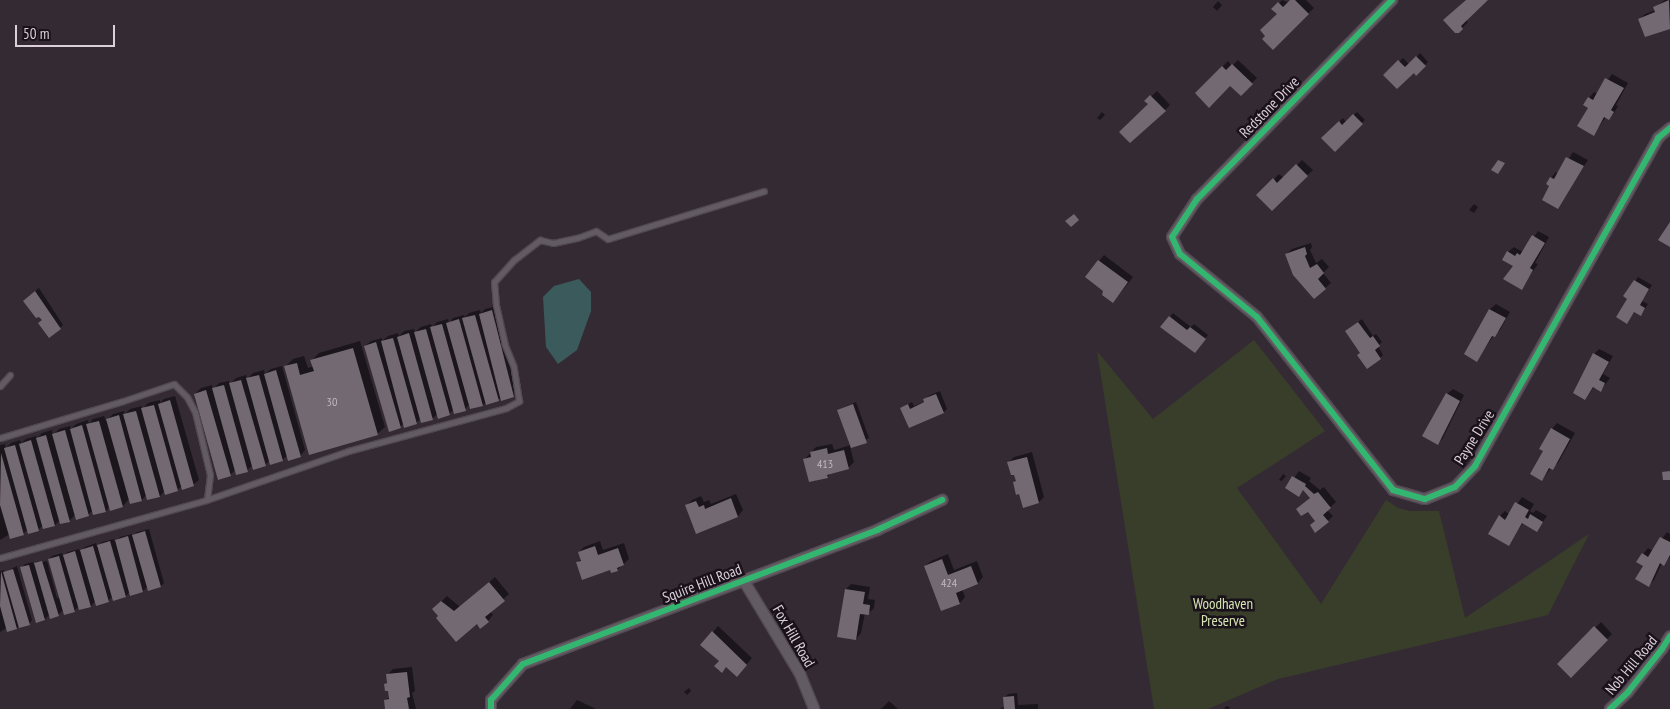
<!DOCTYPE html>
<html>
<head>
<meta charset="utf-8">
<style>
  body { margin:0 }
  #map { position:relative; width:1670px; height:709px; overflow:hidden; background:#342a34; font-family:"PT Sans Narrow",sans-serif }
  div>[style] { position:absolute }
  .green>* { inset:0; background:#393e2a }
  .water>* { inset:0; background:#3b5a5c }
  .shadow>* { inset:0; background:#0007 }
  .building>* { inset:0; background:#736972 }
  .roads { filter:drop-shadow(1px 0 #514850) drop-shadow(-1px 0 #514850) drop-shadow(0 1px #514850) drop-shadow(0 -1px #514850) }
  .lane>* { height:5px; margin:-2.5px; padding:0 2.5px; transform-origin:2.5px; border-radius:2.5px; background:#635b63 }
  .street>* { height:10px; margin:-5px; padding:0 5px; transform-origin:5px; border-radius:5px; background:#635b63 }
  .cycleway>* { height:6px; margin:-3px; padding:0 3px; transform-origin:3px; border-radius:3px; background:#33b770 }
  span { translate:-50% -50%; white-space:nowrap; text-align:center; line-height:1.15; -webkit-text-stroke:5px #1a121a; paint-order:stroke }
  .number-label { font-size:12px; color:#c1b6c0 }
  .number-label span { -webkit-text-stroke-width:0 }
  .street-label { font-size:15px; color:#dbcfda }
  .park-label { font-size:15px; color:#d6e5b1 }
  .scale { position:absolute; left:15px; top:25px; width:100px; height:22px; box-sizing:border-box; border:2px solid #dbcfda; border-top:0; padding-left:6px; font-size:15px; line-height:18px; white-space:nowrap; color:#dbcfda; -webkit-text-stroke:4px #1a121a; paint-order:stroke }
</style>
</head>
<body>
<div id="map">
  <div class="green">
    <i style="clip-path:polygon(1254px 340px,1325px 431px,1237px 488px,1321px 604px,1386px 500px,1398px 508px,1410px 511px,1439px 511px,1465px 618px,1589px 534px,1548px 615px,1278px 679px,1208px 709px,1154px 709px,1097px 351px,1153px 419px)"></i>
  </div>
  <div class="water">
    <i style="clip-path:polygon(579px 279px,591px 292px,591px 311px,577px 350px,558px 364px,546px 347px,543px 297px,554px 286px)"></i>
  </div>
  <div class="shadow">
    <i style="clip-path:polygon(1282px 0,1289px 3px,1292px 0,1306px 0,1314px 8px,1273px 48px,1278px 14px,1273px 9px)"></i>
    <i style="clip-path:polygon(1466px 0,1486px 0,1466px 20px,1468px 22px,1458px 32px,1450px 15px)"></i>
    <i style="clip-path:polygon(1665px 0,1670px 0,1670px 27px,1646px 35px,1640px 19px,1645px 14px,1656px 10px,1655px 7px)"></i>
    <i style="clip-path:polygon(1218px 1px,1222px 5px,1217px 11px,1213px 7px)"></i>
    <i style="clip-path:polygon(1420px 53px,1428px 62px,1416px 74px,1414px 72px,1385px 75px,1403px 58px,1409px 64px)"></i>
    <i style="clip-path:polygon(1238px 60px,1257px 78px,1241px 94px,1230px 84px,1196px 93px,1228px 61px,1232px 66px)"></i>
    <i style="clip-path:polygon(1612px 74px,1628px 83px,1616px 105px,1618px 106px,1614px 113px,1609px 118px,1606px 117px,1594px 134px,1589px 98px,1594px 92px,1598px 94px)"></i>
    <i style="clip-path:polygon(1157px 91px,1170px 105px,1165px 110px,1146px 101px)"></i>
    <i style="clip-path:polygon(1102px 112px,1105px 115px,1100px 120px,1097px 118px)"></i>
    <i style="clip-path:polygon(1357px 112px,1365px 120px,1335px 150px,1323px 138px,1343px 118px,1346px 122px)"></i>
    <i style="clip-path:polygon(1573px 152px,1588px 160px,1557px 207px,1551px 178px,1556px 172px,1559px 174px)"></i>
    <i style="clip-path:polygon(1302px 160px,1313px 170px,1272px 209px,1258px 195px,1279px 174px,1284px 178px)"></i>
    <i style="clip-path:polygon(1474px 204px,1478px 207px,1474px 213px,1469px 210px)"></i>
    <i style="clip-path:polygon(1538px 231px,1549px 237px,1535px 263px,1538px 264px,1521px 288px,1504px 278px,1515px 266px,1508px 252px,1514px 247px,1521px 251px,1525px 250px)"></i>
    <i style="clip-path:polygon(1311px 243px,1312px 247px,1310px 250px,1316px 263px,1322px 259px,1329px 267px,1323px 273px,1331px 283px,1325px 288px,1286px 254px,1292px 249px)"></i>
    <i style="clip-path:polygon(1104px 255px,1133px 277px,1118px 296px,1104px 290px,1086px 277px)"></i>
    <i style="clip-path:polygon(1638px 277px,1652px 285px,1642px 301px,1648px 304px,1641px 315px,1635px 311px,1627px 322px,1629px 298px,1625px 296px)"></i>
    <i style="clip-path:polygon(39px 288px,63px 325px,60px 328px,43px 320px,28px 297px)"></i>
    <i style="clip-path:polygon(1496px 304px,1510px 312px,1500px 330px,1494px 335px,1477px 360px,1465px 354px,1490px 309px)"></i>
    <i style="clip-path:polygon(497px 306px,519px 391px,513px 396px,487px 401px,483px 405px,470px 404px,465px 409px,454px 409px,449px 414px,438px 413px,433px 418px,422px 421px,421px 418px,416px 423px,404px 423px,400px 427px,365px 346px,371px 341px,382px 338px,382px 341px,388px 336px,398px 333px,399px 336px,404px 331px,414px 329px,415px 332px,421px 327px,431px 324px,432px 327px,437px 322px,448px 319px,449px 323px,453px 318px,464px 315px,465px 317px,469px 313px,480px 310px,481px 313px,485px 309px)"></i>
    <i style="clip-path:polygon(1173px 313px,1191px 327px,1194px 324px,1208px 335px,1198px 348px,1162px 327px)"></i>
    <i style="clip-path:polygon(1362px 319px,1373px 336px,1376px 334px,1382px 342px,1378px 346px,1383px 355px,1380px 358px,1361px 353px,1350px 328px)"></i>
    <i style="clip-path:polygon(360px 341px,385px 427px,377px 434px,285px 367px,293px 359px,304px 356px,308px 368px,314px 366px,312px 360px,319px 353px)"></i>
    <i style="clip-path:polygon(1599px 349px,1613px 356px,1603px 374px,1610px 378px,1601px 390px,1594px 387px,1585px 399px,1594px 354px)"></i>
    <i style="clip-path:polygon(282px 366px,305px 450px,300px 456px,288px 455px,282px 460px,270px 460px,265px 465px,253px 465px,247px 470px,235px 470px,230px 475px,195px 394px,201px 388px,212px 385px,213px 389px,219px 383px,229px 381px,230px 384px,236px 378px,246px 375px,247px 379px,253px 373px,264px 370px,265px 374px,271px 369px)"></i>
    <i style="clip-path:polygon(1453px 389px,1464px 395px,1443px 438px,1438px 444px,1447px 394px)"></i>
    <i style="clip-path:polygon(940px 391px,947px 409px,944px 412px,901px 408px,912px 402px,914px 406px,925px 401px,928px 396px)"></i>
    <i style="clip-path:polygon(175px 396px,199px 480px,193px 485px,182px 486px,177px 490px,165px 490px,160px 496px,148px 499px,147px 494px,142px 500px,131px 503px,129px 499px,123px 506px,110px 506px,106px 511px,93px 510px,88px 515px,76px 514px,70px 520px,60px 523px,60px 520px,55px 525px,43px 525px,38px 530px,28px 529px,23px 534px,10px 534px,0 540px,0 445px,5px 444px,6px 448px,11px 443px,20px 440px,21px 443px,26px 439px,36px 436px,37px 438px,42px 433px,52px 430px,53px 435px,59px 429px,70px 426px,71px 429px,76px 424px,88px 420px,89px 424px,93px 419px,104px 416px,106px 421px,113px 414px,124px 411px,125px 414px,130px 409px,142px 406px,142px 409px,148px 403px,160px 400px,160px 403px,164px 399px)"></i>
    <i style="clip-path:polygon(856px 402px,869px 438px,850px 447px,854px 462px,848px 468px,831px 473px,827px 477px,804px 460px,816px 447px,832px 444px,834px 450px,851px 445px,838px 410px)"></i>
    <i style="clip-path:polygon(1557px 423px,1575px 433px,1558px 463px,1551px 468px,1542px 480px,1544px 450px,1552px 429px)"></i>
    <i style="clip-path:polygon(1032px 452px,1044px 497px,1039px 502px,1014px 482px,1017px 480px,1009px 462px,1014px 457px)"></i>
    <i style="clip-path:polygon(1299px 471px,1311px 478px,1309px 481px,1320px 490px,1324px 487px,1336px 502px,1327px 510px,1333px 516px,1328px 521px,1311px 525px,1316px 520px,1312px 497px,1304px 489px,1299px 495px,1287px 488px)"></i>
    <i style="clip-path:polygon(1283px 474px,1286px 476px,1282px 481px,1279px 480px)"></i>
    <i style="clip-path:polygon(736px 494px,743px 510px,738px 516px,697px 532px,686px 506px,692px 500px,701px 496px,704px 502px,709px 500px,711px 504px)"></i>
    <i style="clip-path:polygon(1522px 497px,1534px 504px,1530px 511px,1533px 513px,1536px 510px,1547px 516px,1537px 530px,1523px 523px,1509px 544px,1500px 516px,1505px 511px,1510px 515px)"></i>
    <i style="clip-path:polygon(149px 529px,164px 583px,161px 586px,148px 586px,143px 591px,131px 594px,130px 591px,126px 596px,114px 599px,113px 596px,108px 601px,96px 600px,91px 606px,80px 609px,79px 606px,74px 611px,63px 610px,58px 615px,50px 614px,45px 619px,37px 621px,22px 567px,25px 564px,33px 562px,34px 565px,38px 561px,38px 563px,47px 561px,57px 598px,60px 598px,49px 559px,52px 556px,62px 553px,63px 557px,68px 552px,79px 549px,80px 552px,85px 547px,96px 543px,97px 547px,102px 542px,114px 539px,115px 542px,120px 537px,132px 534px,132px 537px,137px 532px)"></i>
    <i style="clip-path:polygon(1667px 532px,1670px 534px,1670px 557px,1663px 564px,1662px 563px,1654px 580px,1649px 585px,1643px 554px,1648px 548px,1653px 551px)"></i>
    <i style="clip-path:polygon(600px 541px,603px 550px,624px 543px,629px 559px,617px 570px,577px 563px,581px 559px,579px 552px,584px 547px)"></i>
    <i style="clip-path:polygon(948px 554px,954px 570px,977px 561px,983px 577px,978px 583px,962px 589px,965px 597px,960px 603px,942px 609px,925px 566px,931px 561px)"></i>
    <i style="clip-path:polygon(17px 566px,32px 620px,29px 624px,20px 625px,17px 628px,8px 627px,0 632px,0 571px,4px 570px,5px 572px)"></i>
    <i style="clip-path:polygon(495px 577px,509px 594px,490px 611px,493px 615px,488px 621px,477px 623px,439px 604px,447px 596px,460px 607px)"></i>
    <i style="clip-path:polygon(851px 584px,870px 587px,868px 599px,875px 600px,874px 608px,868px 614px,865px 613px,861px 633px,856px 639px,846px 589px)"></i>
    <i style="clip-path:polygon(1601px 622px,1612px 634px,1571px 676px,1559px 664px)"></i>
    <i style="clip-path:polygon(718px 626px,752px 658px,742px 670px,720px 661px,702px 645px)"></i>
    <i style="clip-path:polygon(412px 667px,415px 691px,412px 693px,416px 709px,386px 709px,385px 701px,390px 696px,389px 690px,385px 684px,388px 681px,387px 675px,393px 669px)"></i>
    <i style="clip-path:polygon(689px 688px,691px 691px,687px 695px,684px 692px)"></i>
    <i style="clip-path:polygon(1017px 693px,1018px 705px,1038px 704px,1038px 709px,1000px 709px,1005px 706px,1004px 698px,1008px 694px)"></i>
    <i style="clip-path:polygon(577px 700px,596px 709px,570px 709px)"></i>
    <i style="clip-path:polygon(889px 701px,898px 709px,881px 709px)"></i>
    <i style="clip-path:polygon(1226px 706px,1230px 707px,1229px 709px,1224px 709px)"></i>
  </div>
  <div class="building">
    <i style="clip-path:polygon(1290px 0,1295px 0,1309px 14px,1273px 50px,1262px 39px,1265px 36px,1260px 30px,1277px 14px,1271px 9px,1278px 2px,1283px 7px)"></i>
    <i style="clip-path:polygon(1466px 0,1488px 0,1461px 26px,1463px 29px,1459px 33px,1455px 33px,1443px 20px)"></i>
    <i style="clip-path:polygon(1669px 0,1670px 29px,1645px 37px,1638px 19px,1655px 12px,1653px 7px)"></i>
    <i style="clip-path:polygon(1416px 56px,1426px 66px,1416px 76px,1414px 73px,1397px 89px,1383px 75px,1398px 60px,1405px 67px)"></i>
    <i style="clip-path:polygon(1232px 64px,1253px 84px,1241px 96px,1230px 86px,1209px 108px,1195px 93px,1222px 66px,1226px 70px)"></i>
    <i style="clip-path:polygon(1605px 78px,1624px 88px,1611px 110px,1614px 112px,1609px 120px,1604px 117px,1594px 136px,1577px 126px,1588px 108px,1583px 105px,1588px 97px,1593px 100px)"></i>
    <i style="clip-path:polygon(1150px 95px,1166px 111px,1130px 143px,1119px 132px,1148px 104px,1144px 101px)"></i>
    <i style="clip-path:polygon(1353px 114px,1363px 124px,1335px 152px,1321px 138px,1339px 121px,1342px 125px)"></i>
    <i style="clip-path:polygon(1566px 157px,1584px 166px,1558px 209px,1542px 200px,1549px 186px,1546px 184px,1550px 177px,1554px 179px)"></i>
    <i style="clip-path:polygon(1498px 160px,1505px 163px,1498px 174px,1491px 170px)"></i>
    <i style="clip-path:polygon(1296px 164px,1308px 176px,1272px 211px,1256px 195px,1273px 178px,1277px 183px)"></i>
    <i style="clip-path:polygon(1074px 214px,1079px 220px,1071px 227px,1065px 221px)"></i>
    <i style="clip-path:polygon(1670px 222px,1670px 247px,1658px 240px)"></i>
    <i style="clip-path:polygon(1532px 235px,1545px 243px,1530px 268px,1533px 270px,1522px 290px,1503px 279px,1513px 266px,1502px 260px,1507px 251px,1515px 256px,1517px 253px,1520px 255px)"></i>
    <i style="clip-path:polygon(1305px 247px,1307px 254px,1305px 256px,1310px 268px,1317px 264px,1324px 273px,1318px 279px,1326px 289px,1314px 299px,1293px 275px,1285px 254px)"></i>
    <i style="clip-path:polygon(1098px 260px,1128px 282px,1113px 303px,1102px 295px,1103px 291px,1085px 277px)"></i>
    <i style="clip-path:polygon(1634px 280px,1649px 289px,1640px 305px,1645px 308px,1641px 316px,1634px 312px,1627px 324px,1616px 317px,1627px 299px,1623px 296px)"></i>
    <i style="clip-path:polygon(35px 291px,61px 329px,49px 338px,38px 323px,42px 320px,39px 317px,36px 318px,23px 301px)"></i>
    <i style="clip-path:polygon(1489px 309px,1506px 318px,1495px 337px,1492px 336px,1477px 362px,1464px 354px)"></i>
    <i style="clip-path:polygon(492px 310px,514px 397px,501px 401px,479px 314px)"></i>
    <i style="clip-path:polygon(475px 315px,499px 401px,486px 405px,462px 318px)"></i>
    <i style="clip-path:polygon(1169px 316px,1187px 330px,1190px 327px,1206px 339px,1195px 353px,1160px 327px)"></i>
    <i style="clip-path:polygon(459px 319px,483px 406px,470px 409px,446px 323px)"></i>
    <i style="clip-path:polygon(1358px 322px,1370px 338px,1373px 336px,1380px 346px,1375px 350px,1381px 359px,1367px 369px,1357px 355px,1360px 353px,1345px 331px)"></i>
    <i style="clip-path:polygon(442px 324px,466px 411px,454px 414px,430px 327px)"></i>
    <i style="clip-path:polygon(426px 329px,450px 415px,438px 419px,414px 332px)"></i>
    <i style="clip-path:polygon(409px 333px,433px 420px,421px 423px,397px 337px)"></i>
    <i style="clip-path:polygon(393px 338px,417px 424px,404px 428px,381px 341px)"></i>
    <i style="clip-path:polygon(376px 342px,401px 428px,389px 432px,364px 346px)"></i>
    <i style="clip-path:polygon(353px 348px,378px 435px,309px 455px,284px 366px,297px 363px,300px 375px,314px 371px,310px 360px)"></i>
    <i style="clip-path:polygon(1593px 353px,1609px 362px,1599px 380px,1605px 383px,1601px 392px,1593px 387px,1585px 400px,1573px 393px)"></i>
    <i style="clip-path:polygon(276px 370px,301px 457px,288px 461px,264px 374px)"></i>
    <i style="clip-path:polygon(259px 375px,283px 461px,270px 465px,246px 378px)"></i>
    <i style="clip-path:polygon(241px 380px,266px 466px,253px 470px,229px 383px)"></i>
    <i style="clip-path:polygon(224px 385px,248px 472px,236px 475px,212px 388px)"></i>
    <i style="clip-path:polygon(206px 390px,231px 476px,218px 480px,194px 394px)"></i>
    <i style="clip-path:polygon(1446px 393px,1460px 401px,1438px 445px,1422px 436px)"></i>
    <i style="clip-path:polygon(936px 394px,944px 413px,909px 428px,900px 408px,908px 404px,910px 409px,924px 402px,923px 399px)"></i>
    <i style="clip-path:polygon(170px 400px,194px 486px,182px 490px,158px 404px)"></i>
    <i style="clip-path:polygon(853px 404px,867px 443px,851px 448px,837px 410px)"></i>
    <i style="clip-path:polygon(154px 405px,178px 491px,165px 495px,141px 408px)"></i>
    <i style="clip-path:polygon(136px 411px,160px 497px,147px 500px,123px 414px)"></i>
    <i style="clip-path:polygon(119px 415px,142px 501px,130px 504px,106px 419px)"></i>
    <i style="clip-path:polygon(99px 421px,123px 507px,110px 511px,86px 424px)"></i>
    <i style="clip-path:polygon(82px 425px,106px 512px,93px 515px,70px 429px)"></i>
    <i style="clip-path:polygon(1551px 428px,1570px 439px,1553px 470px,1549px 468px,1542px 481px,1530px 474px,1543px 451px,1539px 449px)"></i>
    <i style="clip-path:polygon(65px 430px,89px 516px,76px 520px,52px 434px)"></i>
    <i style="clip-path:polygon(46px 435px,70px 522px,60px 524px,36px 438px)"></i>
    <i style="clip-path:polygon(31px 440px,55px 526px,43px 529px,19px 444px)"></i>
    <i style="clip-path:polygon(15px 445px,39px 531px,28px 534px,4px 448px)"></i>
    <i style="clip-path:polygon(827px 448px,828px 454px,844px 450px,849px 469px,827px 475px,828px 478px,809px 482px,803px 459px,811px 457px,810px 452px)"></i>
    <i style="clip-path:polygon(1px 453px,24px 535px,10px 539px,0 505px)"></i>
    <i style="clip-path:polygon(1027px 457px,1039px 503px,1023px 508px,1019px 494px,1016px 495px,1013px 482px,1016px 481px,1014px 475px,1011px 475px,1007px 462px)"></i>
    <i style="clip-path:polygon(1670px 471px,1670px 480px,1663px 480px,1662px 472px)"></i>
    <i style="clip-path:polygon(1292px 476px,1306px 484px,1305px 486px,1314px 494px,1318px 492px,1331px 508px,1323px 515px,1329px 522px,1315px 533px,1310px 525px,1315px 521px,1308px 512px,1301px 516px,1296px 509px,1310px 498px,1303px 490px,1299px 497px,1285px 488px)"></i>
    <i style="clip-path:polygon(731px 498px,738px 517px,696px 534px,685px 505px,696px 501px,699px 507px,704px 505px,705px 509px)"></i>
    <i style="clip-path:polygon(1515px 502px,1529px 510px,1525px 517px,1528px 519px,1530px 514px,1543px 522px,1537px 532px,1522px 523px,1509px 546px,1488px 534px,1499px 515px,1505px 520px)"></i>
    <i style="clip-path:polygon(145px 531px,161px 587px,148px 591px,132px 535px)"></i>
    <i style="clip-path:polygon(128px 536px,143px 592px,130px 596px,115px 540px)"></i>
    <i style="clip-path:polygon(1660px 537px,1670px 542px,1670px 555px,1664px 566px,1660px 563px,1649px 587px,1635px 579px,1643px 566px,1636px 562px,1642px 553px,1648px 557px)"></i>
    <i style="clip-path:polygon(110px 541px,126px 597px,113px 601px,97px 545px)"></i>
    <i style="clip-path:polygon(93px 546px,109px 602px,96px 606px,80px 550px)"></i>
    <i style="clip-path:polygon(595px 546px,598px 555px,618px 548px,624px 565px,617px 568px,618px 571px,611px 573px,610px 570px,582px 580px,576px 562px,581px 561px,578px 552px)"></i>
    <i style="clip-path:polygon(75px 551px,91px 607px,79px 610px,63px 555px)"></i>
    <i style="clip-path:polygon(59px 556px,75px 612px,64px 615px,48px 559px)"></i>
    <i style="clip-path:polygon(942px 559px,948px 575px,971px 566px,978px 584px,956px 593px,960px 604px,941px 611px,924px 566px)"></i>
    <i style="clip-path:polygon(42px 561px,59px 616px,50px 619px,34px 563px)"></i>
    <i style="clip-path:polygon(29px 565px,45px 620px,36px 623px,20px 567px)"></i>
    <i style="clip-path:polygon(13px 569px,30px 625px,19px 628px,3px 572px)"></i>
    <i style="clip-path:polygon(1px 571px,17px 629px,7px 632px,0 606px)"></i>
    <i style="clip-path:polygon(489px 582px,505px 601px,485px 617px,489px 622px,480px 629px,477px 624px,456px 642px,436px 618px,438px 616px,432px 609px,441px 601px,454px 611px)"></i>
    <i style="clip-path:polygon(845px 589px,865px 592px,863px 604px,870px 605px,869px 615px,860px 614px,856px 640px,837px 637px)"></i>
    <i style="clip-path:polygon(1594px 626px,1608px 640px,1571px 678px,1557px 664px)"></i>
    <i style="clip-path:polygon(712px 631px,747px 665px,737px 677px,726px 667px,722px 673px,714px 666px,719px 661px,700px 645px)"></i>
    <i style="clip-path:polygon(407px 672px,410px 697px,407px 698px,409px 709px,385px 709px,384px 700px,389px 699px,388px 691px,385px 691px,384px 684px,387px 683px,386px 674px)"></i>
    <i style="clip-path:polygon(1014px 696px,1015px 709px,1004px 709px,1003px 697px)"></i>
  </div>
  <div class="roads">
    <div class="lane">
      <i style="left:0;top:386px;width:15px;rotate:-48deg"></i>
      <i style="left:0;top:438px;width:128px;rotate:-16.7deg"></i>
      <i style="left:123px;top:401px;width:54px;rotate:-18.4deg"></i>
      <i style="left:174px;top:384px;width:18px;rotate:45deg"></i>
      <i style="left:187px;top:397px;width:17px;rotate:62deg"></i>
      <i style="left:195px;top:412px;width:65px;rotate:76.6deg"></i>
      <i style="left:210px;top:475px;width:24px;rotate:97deg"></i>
      <i style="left:0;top:558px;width:214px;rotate:-15.7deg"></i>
      <i style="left:206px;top:500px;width:150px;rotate:-19deg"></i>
      <i style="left:348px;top:451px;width:164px;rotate:-15.2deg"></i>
      <i style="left:506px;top:408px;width:15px;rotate:-28deg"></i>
      <i style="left:519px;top:401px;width:36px;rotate:-99deg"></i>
      <i style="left:513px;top:365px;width:22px;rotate:-112deg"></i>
      <i style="left:505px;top:345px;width:41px;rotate:-102.7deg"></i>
      <i style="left:496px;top:305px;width:23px;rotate:-95deg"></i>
      <i style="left:494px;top:282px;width:30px;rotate:-48deg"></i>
      <i style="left:514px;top:260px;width:33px;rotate:-38deg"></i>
      <i style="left:540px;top:240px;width:13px;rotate:13deg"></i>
      <i style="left:553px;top:243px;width:25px;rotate:-12deg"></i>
      <i style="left:577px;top:238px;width:20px;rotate:-20deg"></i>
      <i style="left:596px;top:231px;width:14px;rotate:34deg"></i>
      <i style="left:608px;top:239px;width:163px;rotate:-17.1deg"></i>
    </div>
    <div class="street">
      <i style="left:1392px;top:0;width:279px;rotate:134.4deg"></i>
      <i style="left:1197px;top:199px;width:45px;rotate:123.3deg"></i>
      <i style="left:1172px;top:237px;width:19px;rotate:65deg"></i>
      <i style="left:1180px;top:254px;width:99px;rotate:39.3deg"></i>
      <i style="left:1257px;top:317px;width:220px;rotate:51.8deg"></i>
      <i style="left:1393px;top:490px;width:33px;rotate:16deg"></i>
      <i style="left:1425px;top:499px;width:32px;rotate:-22deg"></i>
      <i style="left:1455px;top:487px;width:29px;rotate:-46deg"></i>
      <i style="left:1475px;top:466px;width:376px;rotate:-60.8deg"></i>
      <i style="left:1658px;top:138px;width:16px;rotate:-40deg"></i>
      <i style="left:744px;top:581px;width:109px;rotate:58.9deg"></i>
      <i style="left:800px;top:674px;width:38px;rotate:68deg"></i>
      <i style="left:491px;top:709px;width:9px;rotate:-90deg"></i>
      <i style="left:491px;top:700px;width:48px;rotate:-48.4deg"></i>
      <i style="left:523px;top:664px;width:379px;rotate:-20.7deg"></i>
      <i style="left:877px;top:530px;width:72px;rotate:-24.8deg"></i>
      <i style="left:1610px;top:709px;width:25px;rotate:-43deg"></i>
      <i style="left:1628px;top:692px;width:55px;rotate:-51.7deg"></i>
      <i style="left:1662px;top:649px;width:15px;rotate:-58deg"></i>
    </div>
  </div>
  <div class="cycleway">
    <i style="left:1392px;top:0;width:279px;rotate:134.4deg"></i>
    <i style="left:1197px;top:199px;width:45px;rotate:123.3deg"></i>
    <i style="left:1172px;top:237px;width:19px;rotate:65deg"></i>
    <i style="left:1180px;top:254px;width:99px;rotate:39.3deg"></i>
    <i style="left:1257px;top:317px;width:220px;rotate:51.8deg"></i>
    <i style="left:1393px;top:490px;width:33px;rotate:16deg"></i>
    <i style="left:1425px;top:499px;width:32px;rotate:-22deg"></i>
    <i style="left:1455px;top:487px;width:29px;rotate:-46deg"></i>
    <i style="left:1475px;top:466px;width:376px;rotate:-60.8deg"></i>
    <i style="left:1658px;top:138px;width:16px;rotate:-40deg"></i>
    <i style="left:491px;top:709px;width:9px;rotate:-90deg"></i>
    <i style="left:491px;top:700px;width:48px;rotate:-48.4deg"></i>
    <i style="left:523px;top:664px;width:379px;rotate:-20.7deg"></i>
    <i style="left:877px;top:530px;width:72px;rotate:-24.8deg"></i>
    <i style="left:1610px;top:709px;width:25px;rotate:-43deg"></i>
    <i style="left:1628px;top:692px;width:55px;rotate:-51.7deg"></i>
    <i style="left:1662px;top:649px;width:15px;rotate:-58deg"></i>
  </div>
  <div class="number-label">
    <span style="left:332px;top:402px">30</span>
    <span style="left:825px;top:464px">413</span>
    <span style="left:949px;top:583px">424</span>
  </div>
  <div class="street-label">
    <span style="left:1269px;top:107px;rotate:-46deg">Redstone Drive</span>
    <span style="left:1474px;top:437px;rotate:-58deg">Payne Drive</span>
    <span style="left:702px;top:583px;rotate:-21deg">Squire Hill Road</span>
    <span style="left:794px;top:636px;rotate:60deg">Fox Hill Road</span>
    <span style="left:1631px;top:665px;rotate:-50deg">Nob Hill Road</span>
  </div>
  <div class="park-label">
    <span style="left:1223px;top:612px">Woodhaven<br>Preserve</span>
  </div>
  <div class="scale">50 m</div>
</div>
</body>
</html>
